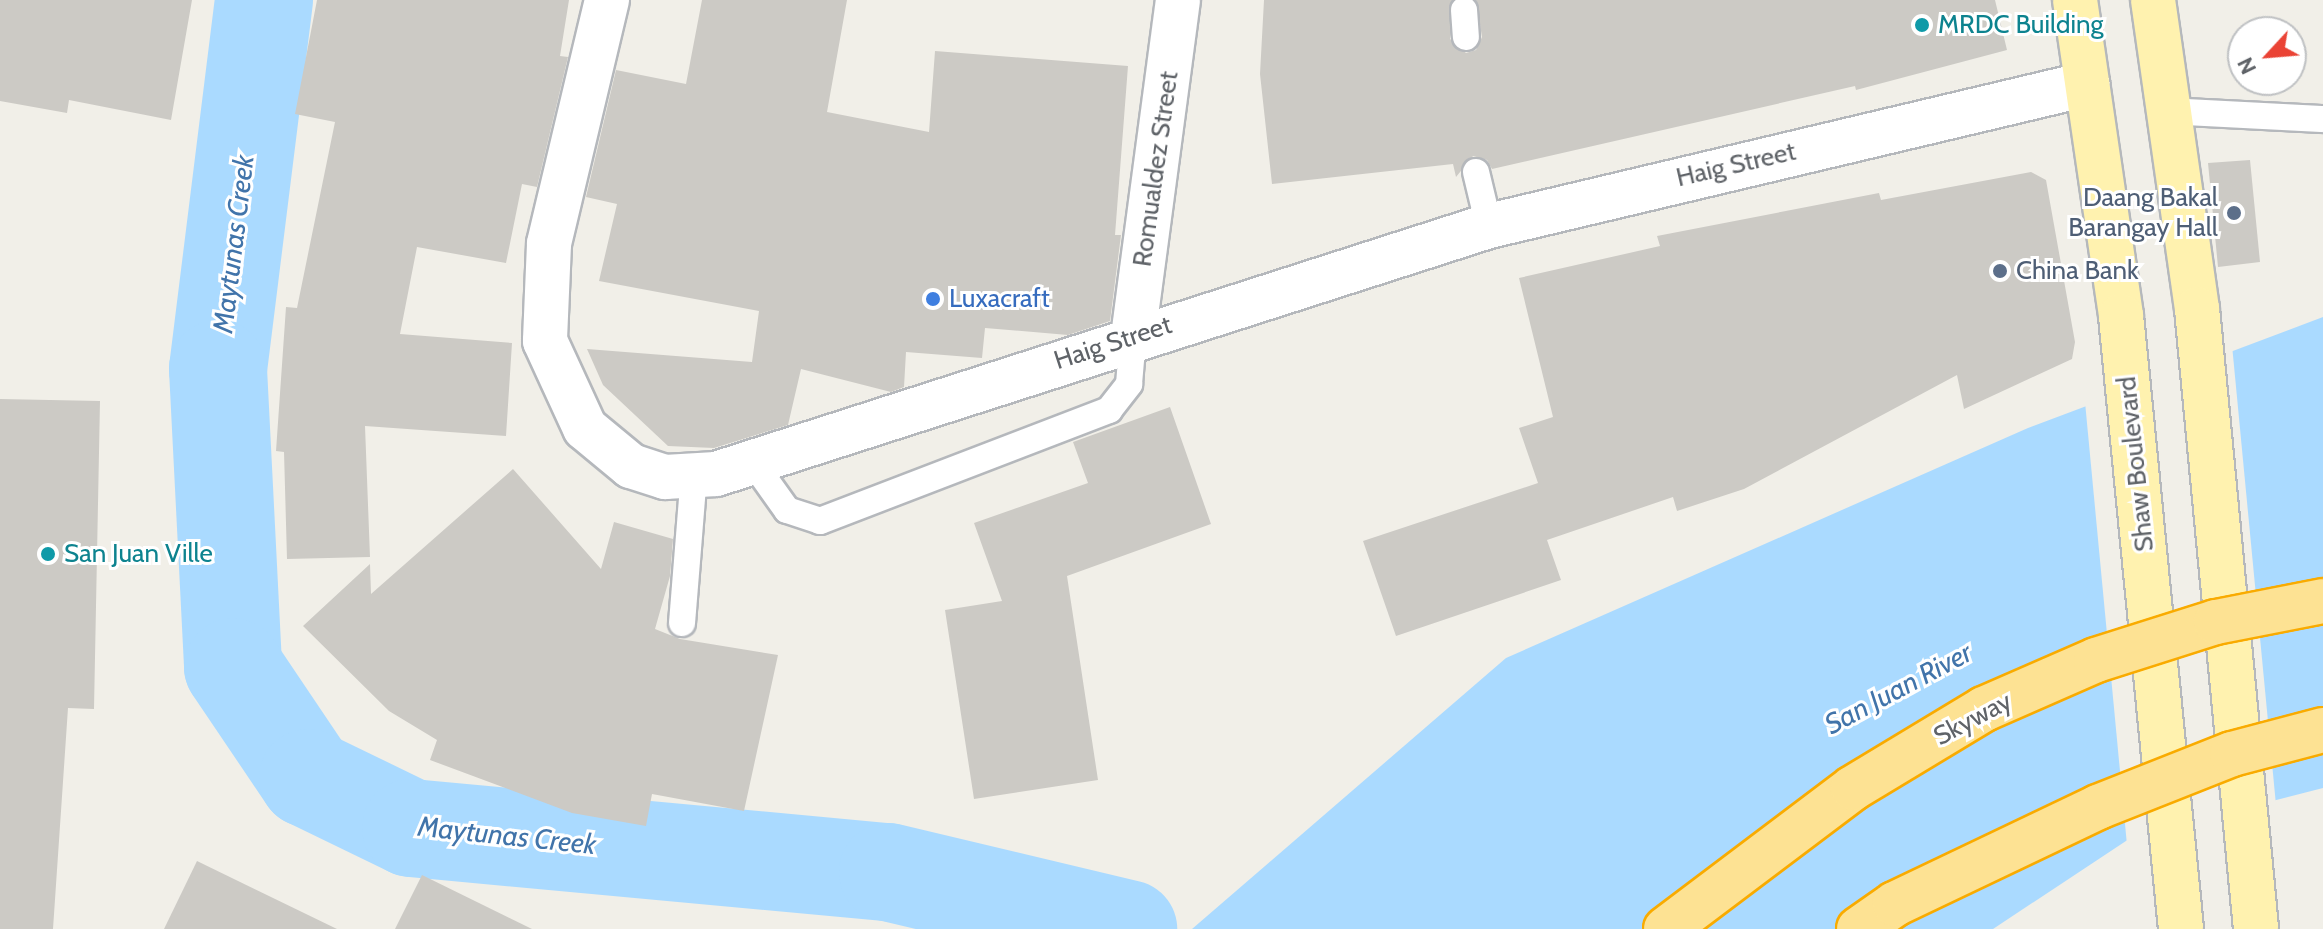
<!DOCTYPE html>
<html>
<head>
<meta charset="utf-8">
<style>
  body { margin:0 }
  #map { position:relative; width:2323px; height:929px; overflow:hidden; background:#f1efe8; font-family:Cabin,sans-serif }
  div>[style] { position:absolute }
  .water>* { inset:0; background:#aadaff }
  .pier>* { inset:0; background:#f1efe8 }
  .river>* { height:98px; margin:-49px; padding:0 49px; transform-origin:49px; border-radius:49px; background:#aadaff }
  .building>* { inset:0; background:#cccac5 }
  .roads { filter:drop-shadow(2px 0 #b5b8bc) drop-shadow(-2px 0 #b5b8bc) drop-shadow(0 2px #b5b8bc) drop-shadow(0 -2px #b5b8bc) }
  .lane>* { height:26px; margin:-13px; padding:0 13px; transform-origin:13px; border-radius:13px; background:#fff }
  .street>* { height:44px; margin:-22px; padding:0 22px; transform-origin:22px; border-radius:22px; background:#fff }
  .primary>* { height:44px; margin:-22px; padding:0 22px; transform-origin:22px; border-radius:22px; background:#fff2af }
  .bridges { filter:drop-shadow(2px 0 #f9ab00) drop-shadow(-2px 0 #f9ab00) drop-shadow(0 2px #f9ab00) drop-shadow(0 -2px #f9ab00) }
  .highway-bridge>* { height:44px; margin:-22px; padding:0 22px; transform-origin:22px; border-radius:22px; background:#fde293 }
  .dots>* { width:22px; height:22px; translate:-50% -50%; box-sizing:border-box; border:4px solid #fff; border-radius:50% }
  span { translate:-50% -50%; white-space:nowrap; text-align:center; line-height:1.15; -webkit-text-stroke:6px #fff; paint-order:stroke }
  .culture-label { font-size:26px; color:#0d838f }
  .left { translate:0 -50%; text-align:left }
  .street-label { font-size:26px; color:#5f6368 }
  .service-label { font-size:26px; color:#4e5e75 }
  .right { translate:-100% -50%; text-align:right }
  .shop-label { font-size:26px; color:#366cbe }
  .water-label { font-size:28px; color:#4174aa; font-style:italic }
  .north { position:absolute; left:2227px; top:16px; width:80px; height:80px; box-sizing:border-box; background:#fff; border:2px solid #bfc1c3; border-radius:50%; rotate:244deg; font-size:22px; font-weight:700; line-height:32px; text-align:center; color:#5f6368 }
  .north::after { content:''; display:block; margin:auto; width:28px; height:36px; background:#ea4335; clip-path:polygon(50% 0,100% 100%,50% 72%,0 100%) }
</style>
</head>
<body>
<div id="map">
  <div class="water">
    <i style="clip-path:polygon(2323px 317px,2323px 788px,2132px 837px,1993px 929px,1192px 929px,1506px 658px,2028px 428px)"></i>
  </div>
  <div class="pier">
    <i style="clip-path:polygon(2232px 345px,2276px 805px,2127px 845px,2085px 402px)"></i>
  </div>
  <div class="river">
    <i style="left:264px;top:0;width:372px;rotate:97.1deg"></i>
    <i style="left:218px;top:369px;width:298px;rotate:87.1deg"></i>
    <i style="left:233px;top:667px;width:134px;rotate:56deg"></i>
    <i style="left:308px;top:778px;width:114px;rotate:25.9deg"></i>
    <i style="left:411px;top:828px;width:479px;rotate:5.3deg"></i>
    <i style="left:888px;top:872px;width:247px;rotate:13.4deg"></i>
  </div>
  <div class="building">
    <i style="clip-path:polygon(0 0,192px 0,171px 120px,69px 100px,67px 113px,0 101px)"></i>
    <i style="clip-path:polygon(317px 0,569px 0,560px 56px,568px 57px,537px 187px,522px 184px,506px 263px,417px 247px,400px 334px,512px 343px,506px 436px,365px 426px,370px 557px,287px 559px,284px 452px,276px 451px,286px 307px,297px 308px,335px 122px,295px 114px)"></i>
    <i style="clip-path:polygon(702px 0,847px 0,827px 112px,929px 132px,935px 51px,1128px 66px,1115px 235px,1121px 235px,1110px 321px,1068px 335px,985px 328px,982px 358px,906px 352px,904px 387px,891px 392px,801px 369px,788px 425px,714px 448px,668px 446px,603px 385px,587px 349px,752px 362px,759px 311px,599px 281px,617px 204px,586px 197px,616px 70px,686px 84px)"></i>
    <i style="clip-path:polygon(1264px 0,1452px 0,1450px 39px,1466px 53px,1476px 50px,1482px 37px,1476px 0,1995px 0,2007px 50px,1856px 90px,1855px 86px,1492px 169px,1487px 160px,1473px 156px,1456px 177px,1453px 164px,1272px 184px,1260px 74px)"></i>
    <i style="clip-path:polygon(2250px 160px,2260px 262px,2218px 267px,2208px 163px)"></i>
    <i style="clip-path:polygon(2031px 172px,2046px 180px,2075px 342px,2072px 359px,1964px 409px,1957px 375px,1744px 489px,1677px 511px,1673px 497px,1547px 540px,1561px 580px,1396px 636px,1363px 541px,1538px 483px,1519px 428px,1553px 417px,1519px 278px,1660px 246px,1657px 236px,1879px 193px,1881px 200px)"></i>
    <i style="clip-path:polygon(0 399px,100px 401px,94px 709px,68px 708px,53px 929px,0 929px)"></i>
    <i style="clip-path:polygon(1170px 407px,1211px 524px,1067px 576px,1098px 780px,974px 799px,945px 610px,1002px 601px,974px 523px,1088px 483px,1073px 442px)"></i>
    <i style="clip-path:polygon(513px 469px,601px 569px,614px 522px,673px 539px,670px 576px,655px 629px,680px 639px,778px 655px,744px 811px,652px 794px,646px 826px,572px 813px,430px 760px,437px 740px,389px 711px,303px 626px,370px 564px,371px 594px)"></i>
    <i style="clip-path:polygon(197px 861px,337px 929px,164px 929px)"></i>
    <i style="clip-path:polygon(422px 875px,532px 929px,395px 929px)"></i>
  </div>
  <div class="roads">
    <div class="lane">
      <i style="left:1464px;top:10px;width:27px;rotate:86deg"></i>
      <i style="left:2165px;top:111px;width:158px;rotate:2.9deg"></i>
      <i style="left:1476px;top:172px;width:56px;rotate:76.5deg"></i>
      <i style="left:752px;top:461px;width:60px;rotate:54.5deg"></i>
      <i style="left:787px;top:510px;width:35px;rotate:18deg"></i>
      <i style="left:820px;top:521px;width:310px;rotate:-21deg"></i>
      <i style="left:1109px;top:410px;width:33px;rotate:-52deg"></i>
      <i style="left:1129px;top:384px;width:47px;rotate:-85.1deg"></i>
      <i style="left:682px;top:623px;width:148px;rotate:-85.4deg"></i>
    </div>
    <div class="street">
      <i style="left:607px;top:0;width:251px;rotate:103.4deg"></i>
      <i style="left:549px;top:244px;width:97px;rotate:92.4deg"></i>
      <i style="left:545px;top:341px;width:96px;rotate:65.3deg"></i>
      <i style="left:585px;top:428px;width:60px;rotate:39.6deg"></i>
      <i style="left:631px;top:466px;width:36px;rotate:18deg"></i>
      <i style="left:665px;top:477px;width:51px;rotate:-3.4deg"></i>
      <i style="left:716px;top:474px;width:812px;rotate:-17.79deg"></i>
      <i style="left:1489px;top:226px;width:615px;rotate:-13.36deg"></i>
      <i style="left:1133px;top:337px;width:340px;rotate:-82.4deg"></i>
    </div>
    <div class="primary">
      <i style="left:2075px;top:0;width:319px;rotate:81.7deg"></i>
      <i style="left:2121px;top:316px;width:616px;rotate:84.41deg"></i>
      <i style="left:2153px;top:0;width:312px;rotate:81.9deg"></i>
      <i style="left:2197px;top:309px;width:623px;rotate:84.56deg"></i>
    </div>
  </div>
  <div class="bridges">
    <div class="highway-bridge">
      <i style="left:1666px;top:929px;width:234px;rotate:-37deg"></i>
      <i style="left:1853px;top:788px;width:153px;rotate:-31.1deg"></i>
      <i style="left:1984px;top:709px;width:122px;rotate:-23.6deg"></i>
      <i style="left:2096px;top:660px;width:126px;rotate:-17.6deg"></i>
      <i style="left:2216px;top:622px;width:109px;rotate:-11.1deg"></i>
      <i style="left:1859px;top:929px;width:44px;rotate:-34.8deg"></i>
      <i style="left:1895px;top:904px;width:225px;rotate:-25.5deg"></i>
      <i style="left:2098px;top:807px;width:144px;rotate:-21.6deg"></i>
      <i style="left:2232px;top:754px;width:94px;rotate:-14.8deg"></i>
    </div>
  </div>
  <div class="dots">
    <i style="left:1922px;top:25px;background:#0f9aa8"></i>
    <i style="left:2234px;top:213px;background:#5c6f8a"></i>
    <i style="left:2000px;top:271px;background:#5c6f8a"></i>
    <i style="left:933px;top:299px;background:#3f7fe0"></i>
    <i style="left:48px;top:554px;background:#0f9aa8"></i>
  </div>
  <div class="culture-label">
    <span class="left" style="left:1938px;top:25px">MRDC Building</span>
    <span class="left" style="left:64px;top:554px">San Juan Ville</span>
  </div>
  <div class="street-label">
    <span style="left:1736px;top:165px;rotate:-13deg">Haig Street</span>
    <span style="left:1156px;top:169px;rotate:-82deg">Romualdez Street</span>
    <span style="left:1113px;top:343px;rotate:-18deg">Haig Street</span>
    <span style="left:2136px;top:464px;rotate:-96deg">Shaw Boulevard</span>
    <span style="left:1973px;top:719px;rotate:-28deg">Skyway</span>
  </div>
  <div class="service-label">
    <span class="right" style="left:2218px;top:213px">Daang Bakal<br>Barangay Hall</span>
    <span class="left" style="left:2016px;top:271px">China Bank</span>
  </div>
  <div class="shop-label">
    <span class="left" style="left:949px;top:299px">Luxacraft</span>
  </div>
  <div class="water-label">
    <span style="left:233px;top:244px;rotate:-83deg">Maytunas Creek</span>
    <span style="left:1898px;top:688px;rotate:-28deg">San Juan River</span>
    <span style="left:507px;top:835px;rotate:6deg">Maytunas Creek</span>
  </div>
  <div class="north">N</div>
</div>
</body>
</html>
